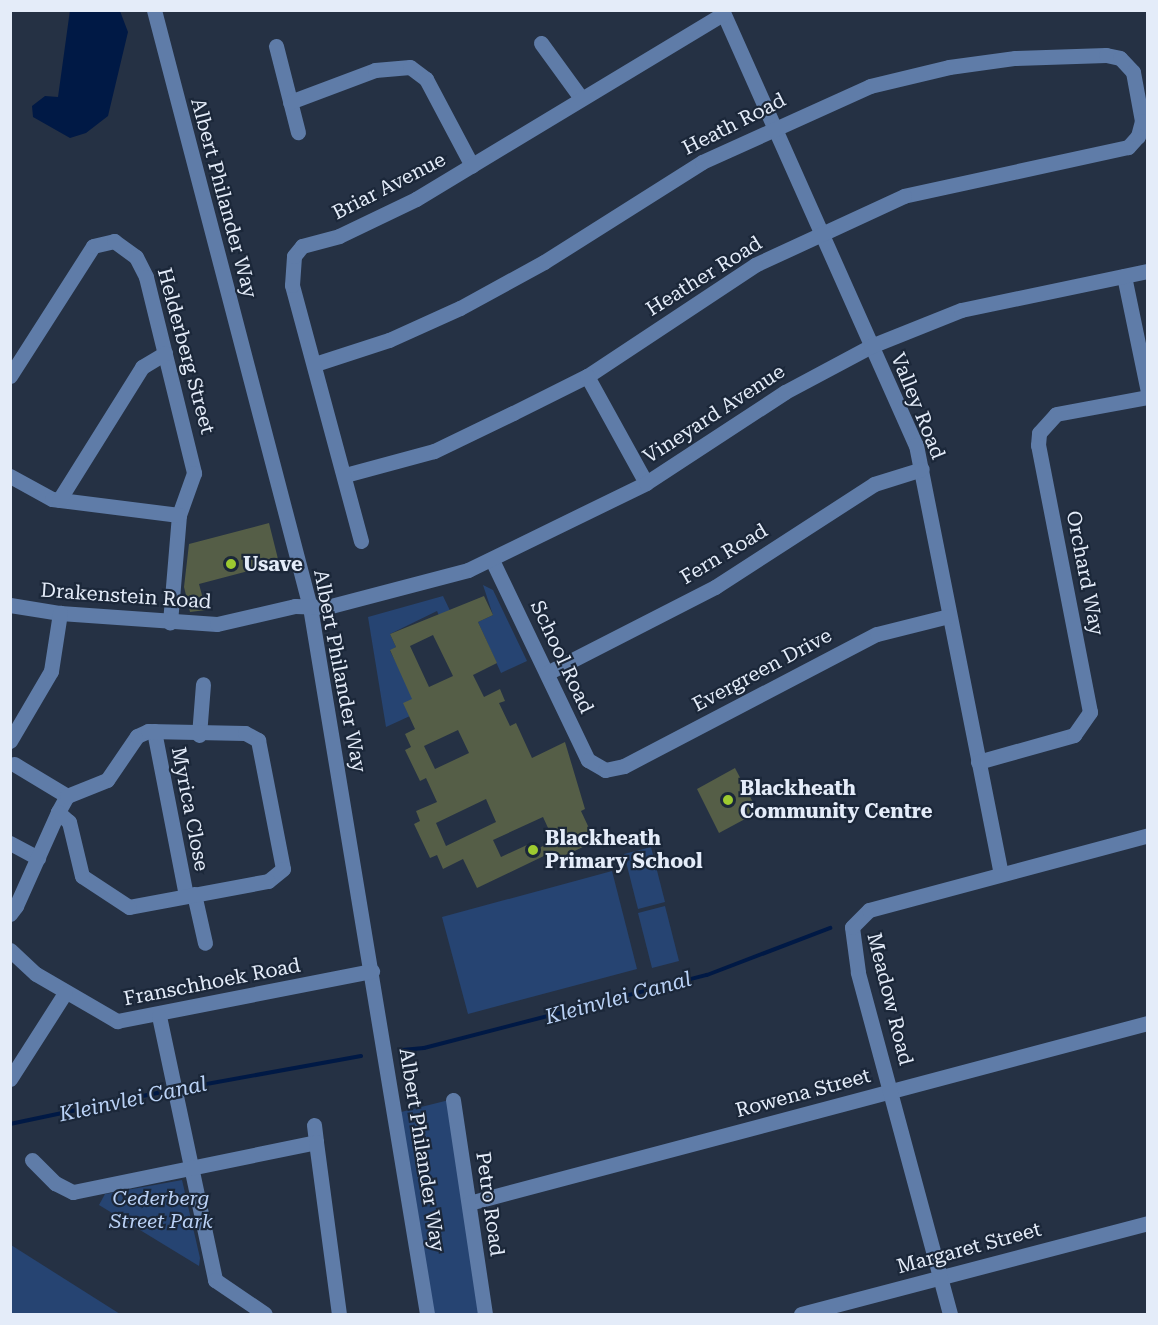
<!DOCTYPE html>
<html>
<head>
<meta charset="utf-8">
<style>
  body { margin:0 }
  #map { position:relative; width:1158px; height:1325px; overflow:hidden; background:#253144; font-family:"Roboto Serif",serif }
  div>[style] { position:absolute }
  .green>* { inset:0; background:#264472 }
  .water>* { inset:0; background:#001945 }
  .stream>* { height:4px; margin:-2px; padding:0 2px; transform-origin:2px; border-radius:2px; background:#001945 }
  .building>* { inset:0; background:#555e47 }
  .minor>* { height:15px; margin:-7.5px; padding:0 7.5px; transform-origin:7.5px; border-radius:7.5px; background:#5f7ca8 }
  .dots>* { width:16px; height:16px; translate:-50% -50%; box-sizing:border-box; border:3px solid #1b2739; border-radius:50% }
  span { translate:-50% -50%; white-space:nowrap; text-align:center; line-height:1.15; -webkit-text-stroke:4.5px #1b2739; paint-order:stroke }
  .street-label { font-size:20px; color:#e4ecf9 }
  .poi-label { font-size:20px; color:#e4ecf9; font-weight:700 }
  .left { translate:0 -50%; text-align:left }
  .park-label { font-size:20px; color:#bad1f5; font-style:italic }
  .water-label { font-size:21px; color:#bad2f6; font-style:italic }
  .frame { position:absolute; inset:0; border:12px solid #e4ecf9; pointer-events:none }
</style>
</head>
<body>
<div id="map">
  <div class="green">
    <i style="clip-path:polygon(483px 585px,493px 590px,527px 661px,501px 673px,478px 622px,493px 615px)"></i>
    <i style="clip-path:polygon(443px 596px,455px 621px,443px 625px,437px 611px,390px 634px,396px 647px,390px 651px,414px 696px,410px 716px,386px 727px,368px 617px)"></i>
    <i style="clip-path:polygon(651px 847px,665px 902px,638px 909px,624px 854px)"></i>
    <i style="clip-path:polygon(612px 871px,637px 969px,468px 1014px,442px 917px)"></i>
    <i style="clip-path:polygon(665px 906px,679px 961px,652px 968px,638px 913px)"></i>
    <i style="clip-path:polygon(449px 1100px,481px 1314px,433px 1314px,401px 1112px)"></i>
    <i style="clip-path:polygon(182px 1180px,200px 1258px,199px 1266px,99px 1205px,105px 1194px)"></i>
    <i style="clip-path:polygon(11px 1245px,120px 1314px,11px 1314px)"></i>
  </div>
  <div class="water">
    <i style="clip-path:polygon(70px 10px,120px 11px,128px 32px,108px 116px,86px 133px,70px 138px,33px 117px,32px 106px,45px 96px,58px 97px)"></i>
  </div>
  <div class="stream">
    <i style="left:402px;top:1050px;width:22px;rotate:-5deg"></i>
    <i style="left:424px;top:1048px;width:292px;rotate:-14.5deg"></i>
    <i style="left:707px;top:975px;width:132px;rotate:-20.9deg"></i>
    <i style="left:179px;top:1089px;width:185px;rotate:-10.3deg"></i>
    <i style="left:10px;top:1124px;width:166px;rotate:-11.9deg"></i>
  </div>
  <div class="building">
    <i style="clip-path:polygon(269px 523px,279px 563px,199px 584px,206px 610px,190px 612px,184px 587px,189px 544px)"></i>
    <i style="clip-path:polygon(evenodd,484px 596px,493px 615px,478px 622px,497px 663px,473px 675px,484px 697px,500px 689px,505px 701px,499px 703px,510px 726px,516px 723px,532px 758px,565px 742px,585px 809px,581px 811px,595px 841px,552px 862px,548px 854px,477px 888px,463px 859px,443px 869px,437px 855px,430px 858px,414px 824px,420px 821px,416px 811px,437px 802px,426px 778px,420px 781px,405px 750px,411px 747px,405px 734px,415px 729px,403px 703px,412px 699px,390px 650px,396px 647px,390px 634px,484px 596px,433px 635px,453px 676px,429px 687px,410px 646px,433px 635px,484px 596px,458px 730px,469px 753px,435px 769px,424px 746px,458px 730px,484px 596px,486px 799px,496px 822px,446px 846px,436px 823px,486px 799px,484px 596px,543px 817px,554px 841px,530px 852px,527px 845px,501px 857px,493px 840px,543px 817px)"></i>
    <i style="clip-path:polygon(735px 768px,758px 812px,719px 833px,697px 789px)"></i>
  </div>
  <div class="minor">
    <i style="left:154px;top:10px;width:617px;rotate:75.36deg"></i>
    <i style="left:310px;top:607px;width:717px;rotate:80.6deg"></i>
    <i style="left:722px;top:10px;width:476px;rotate:66deg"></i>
    <i style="left:916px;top:445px;width:436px;rotate:78.8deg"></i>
    <i style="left:541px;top:43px;width:68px;rotate:54deg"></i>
    <i style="left:276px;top:46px;width:89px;rotate:75.7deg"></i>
    <i style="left:290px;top:102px;width:91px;rotate:-20.6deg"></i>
    <i style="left:375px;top:70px;width:35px;rotate:-5deg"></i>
    <i style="left:410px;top:67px;width:20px;rotate:37deg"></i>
    <i style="left:426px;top:79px;width:98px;rotate:62.1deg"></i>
    <i style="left:1124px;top:276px;width:118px;rotate:78.3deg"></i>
    <i style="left:315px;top:364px;width:78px;rotate:-18deg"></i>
    <i style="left:389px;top:340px;width:78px;rotate:-24.3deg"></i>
    <i style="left:460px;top:308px;width:96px;rotate:-28.7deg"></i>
    <i style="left:544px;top:262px;width:187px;rotate:-32.3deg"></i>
    <i style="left:702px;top:162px;width:184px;rotate:-24.3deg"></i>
    <i style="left:870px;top:86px;width:81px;rotate:-13.5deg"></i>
    <i style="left:949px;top:67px;width:67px;rotate:-7.8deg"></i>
    <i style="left:1015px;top:58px;width:91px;rotate:-1.9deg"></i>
    <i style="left:1106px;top:55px;width:14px;rotate:12deg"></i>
    <i style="left:1120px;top:58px;width:19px;rotate:47deg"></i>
    <i style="left:1133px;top:72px;width:50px;rotate:79.6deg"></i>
    <i style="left:1142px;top:121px;width:16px;rotate:105deg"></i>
    <i style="left:1138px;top:136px;width:15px;rotate:132deg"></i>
    <i style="left:1128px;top:147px;width:229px;rotate:167.7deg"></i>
    <i style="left:904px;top:196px;width:164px;rotate:155.2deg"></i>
    <i style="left:755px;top:265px;width:201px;rotate:146.5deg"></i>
    <i style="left:587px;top:376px;width:83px;rotate:153.4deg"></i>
    <i style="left:513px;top:413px;width:88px;rotate:154.3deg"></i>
    <i style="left:434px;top:451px;width:92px;rotate:164.9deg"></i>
    <i style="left:10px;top:376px;width:154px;rotate:-57.4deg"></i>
    <i style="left:93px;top:246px;width:22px;rotate:-13deg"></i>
    <i style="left:114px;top:241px;width:27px;rotate:36deg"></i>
    <i style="left:136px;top:257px;width:22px;rotate:63deg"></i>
    <i style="left:146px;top:277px;width:202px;rotate:76.2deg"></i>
    <i style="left:194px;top:473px;width:45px;rotate:109.7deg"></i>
    <i style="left:179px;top:515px;width:108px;rotate:94.8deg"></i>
    <i style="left:587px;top:376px;width:122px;rotate:61.1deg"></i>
    <i style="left:10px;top:476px;width:48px;rotate:28.7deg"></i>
    <i style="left:52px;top:499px;width:128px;rotate:7.2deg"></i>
    <i style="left:59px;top:500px;width:157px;rotate:-58deg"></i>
    <i style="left:142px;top:367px;width:27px;rotate:-31deg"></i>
    <i style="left:361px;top:541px;width:265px;rotate:-105.1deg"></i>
    <i style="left:292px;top:285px;width:29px;rotate:-86deg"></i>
    <i style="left:294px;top:256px;width:13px;rotate:-51deg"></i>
    <i style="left:302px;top:246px;width:38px;rotate:-15deg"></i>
    <i style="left:339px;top:236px;width:85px;rotate:-25.7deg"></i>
    <i style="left:416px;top:199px;width:358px;rotate:-31.1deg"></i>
    <i style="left:492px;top:560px;width:222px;rotate:64.4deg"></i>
    <i style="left:588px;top:760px;width:20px;rotate:30deg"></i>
    <i style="left:605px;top:770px;width:19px;rotate:-12deg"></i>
    <i style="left:624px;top:766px;width:285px;rotate:-27.6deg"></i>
    <i style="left:877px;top:634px;width:74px;rotate:-14deg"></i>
    <i style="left:10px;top:605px;width:51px;rotate:9.1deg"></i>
    <i style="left:60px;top:613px;width:157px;rotate:4deg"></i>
    <i style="left:217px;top:624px;width:80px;rotate:-13deg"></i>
    <i style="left:295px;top:606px;width:32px;rotate:2deg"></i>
    <i style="left:327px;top:607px;width:146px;rotate:-14.7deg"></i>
    <i style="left:468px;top:570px;width:198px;rotate:-26deg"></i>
    <i style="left:646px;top:483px;width:166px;rotate:-33.2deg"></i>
    <i style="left:785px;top:392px;width:98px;rotate:-28.1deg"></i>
    <i style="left:871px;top:346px;width:97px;rotate:-21.8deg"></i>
    <i style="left:961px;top:310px;width:191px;rotate:-11.8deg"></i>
    <i style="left:547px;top:673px;width:189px;rotate:-27.1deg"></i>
    <i style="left:715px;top:587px;width:189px;rotate:-32.9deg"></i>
    <i style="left:874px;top:484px;width:50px;rotate:-17.4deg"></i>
    <i style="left:154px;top:731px;width:168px;rotate:79deg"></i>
    <i style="left:199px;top:735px;width:51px;rotate:-85.5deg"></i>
    <i style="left:10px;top:741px;width:81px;rotate:-59.6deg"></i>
    <i style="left:51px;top:671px;width:59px;rotate:-81.2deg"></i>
    <i style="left:978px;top:762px;width:100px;rotate:-15.7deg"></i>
    <i style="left:1074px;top:735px;width:28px;rotate:-55deg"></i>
    <i style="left:1090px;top:712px;width:272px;rotate:-101deg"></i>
    <i style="left:1038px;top:445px;width:12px;rotate:-85deg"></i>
    <i style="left:1039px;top:433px;width:25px;rotate:-48deg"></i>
    <i style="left:1056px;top:414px;width:94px;rotate:-10.5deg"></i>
    <i style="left:14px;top:764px;width:62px;rotate:31.1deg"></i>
    <i style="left:10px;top:843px;width:32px;rotate:28deg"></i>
    <i style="left:194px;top:894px;width:50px;rotate:77.3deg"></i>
    <i style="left:10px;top:914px;width:10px;rotate:-53deg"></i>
    <i style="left:16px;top:906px;width:103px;rotate:-65.9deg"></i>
    <i style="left:58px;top:812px;width:18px;rotate:-61deg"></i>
    <i style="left:67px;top:796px;width:43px;rotate:-21.8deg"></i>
    <i style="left:107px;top:780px;width:53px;rotate:-55.7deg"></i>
    <i style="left:137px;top:736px;width:12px;rotate:-24deg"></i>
    <i style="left:148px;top:731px;width:97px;rotate:1.2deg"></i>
    <i style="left:245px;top:733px;width:15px;rotate:28deg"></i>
    <i style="left:258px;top:740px;width:131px;rotate:79deg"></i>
    <i style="left:283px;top:869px;width:19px;rotate:141deg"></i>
    <i style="left:268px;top:881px;width:141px;rotate:169.4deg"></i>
    <i style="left:129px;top:907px;width:56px;rotate:-146.6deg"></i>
    <i style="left:82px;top:876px;width:56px;rotate:-103.5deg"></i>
    <i style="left:69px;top:822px;width:15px;rotate:-138deg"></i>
    <i style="left:10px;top:950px;width:35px;rotate:43deg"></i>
    <i style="left:36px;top:974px;width:94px;rotate:30.1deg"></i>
    <i style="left:117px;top:1021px;width:260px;rotate:-11.1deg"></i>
    <i style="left:159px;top:1016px;width:270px;rotate:78deg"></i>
    <i style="left:215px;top:1280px;width:60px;rotate:34.2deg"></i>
    <i style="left:10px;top:1079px;width:102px;rotate:-57.4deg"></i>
    <i style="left:453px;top:1100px;width:216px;rotate:81.5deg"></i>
    <i style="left:314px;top:1125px;width:17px;rotate:83deg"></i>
    <i style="left:32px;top:1160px;width:33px;rotate:45deg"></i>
    <i style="left:55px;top:1183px;width:20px;rotate:27deg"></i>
    <i style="left:73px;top:1192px;width:248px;rotate:-11.6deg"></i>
    <i style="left:316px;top:1142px;width:174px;rotate:82.4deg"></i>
    <i style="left:469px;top:1203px;width:702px;rotate:-14.85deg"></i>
    <i style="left:801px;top:1314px;width:359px;rotate:-14.7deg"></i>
    <i style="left:950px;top:1314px;width:354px;rotate:-105.1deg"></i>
    <i style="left:858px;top:972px;width:45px;rotate:-97.6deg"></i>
    <i style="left:852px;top:927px;width:24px;rotate:-45deg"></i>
    <i style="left:869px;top:910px;width:289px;rotate:-15deg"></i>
  </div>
  <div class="dots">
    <i style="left:231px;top:564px;background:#9dca30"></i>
    <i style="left:728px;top:800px;background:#9dca30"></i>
    <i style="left:533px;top:850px;background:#9dca30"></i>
  </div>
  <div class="street-label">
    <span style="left:734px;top:124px;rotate:-27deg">Heath Road</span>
    <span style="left:389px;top:186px;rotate:-27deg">Briar Avenue</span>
    <span style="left:224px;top:198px;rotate:75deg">Albert Philander Way</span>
    <span style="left:704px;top:276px;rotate:-32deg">Heather Road</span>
    <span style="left:186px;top:351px;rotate:75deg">Helderberg Street</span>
    <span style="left:918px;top:406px;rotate:68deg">Valley Road</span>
    <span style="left:714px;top:414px;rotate:-33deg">Vineyard Avenue</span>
    <span style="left:724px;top:554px;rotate:-31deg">Fern Road</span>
    <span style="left:1085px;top:573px;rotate:79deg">Orchard Way</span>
    <span style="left:126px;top:596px;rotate:4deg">Drakenstein Road</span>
    <span style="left:562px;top:657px;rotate:65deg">School Road</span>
    <span style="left:762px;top:670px;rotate:-28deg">Evergreen Drive</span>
    <span style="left:340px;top:671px;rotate:79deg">Albert Philander Way</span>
    <span style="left:190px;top:809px;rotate:79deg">Myrica Close</span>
    <span style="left:212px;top:982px;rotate:-11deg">Franschhoek Road</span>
    <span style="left:890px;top:999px;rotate:76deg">Meadow Road</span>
    <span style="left:803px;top:1093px;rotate:-15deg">Rowena Street</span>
    <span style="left:422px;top:1150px;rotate:81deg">Albert Philander Way</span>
    <span style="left:490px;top:1204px;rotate:82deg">Petro Road</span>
    <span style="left:969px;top:1248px;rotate:-15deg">Margaret Street</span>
  </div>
  <div class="poi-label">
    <span class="left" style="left:243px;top:564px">Usave</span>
    <span class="left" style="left:740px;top:800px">Blackheath<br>Community Centre</span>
    <span class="left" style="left:545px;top:850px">Blackheath<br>Primary School</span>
  </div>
  <div class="park-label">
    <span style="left:161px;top:1210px">Cederberg<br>Street Park</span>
  </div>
  <div class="water-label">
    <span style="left:618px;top:998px;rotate:-15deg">Kleinvlei Canal</span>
    <span style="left:133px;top:1099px;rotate:-12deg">Kleinvlei Canal</span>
  </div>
  <div class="frame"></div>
</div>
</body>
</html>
